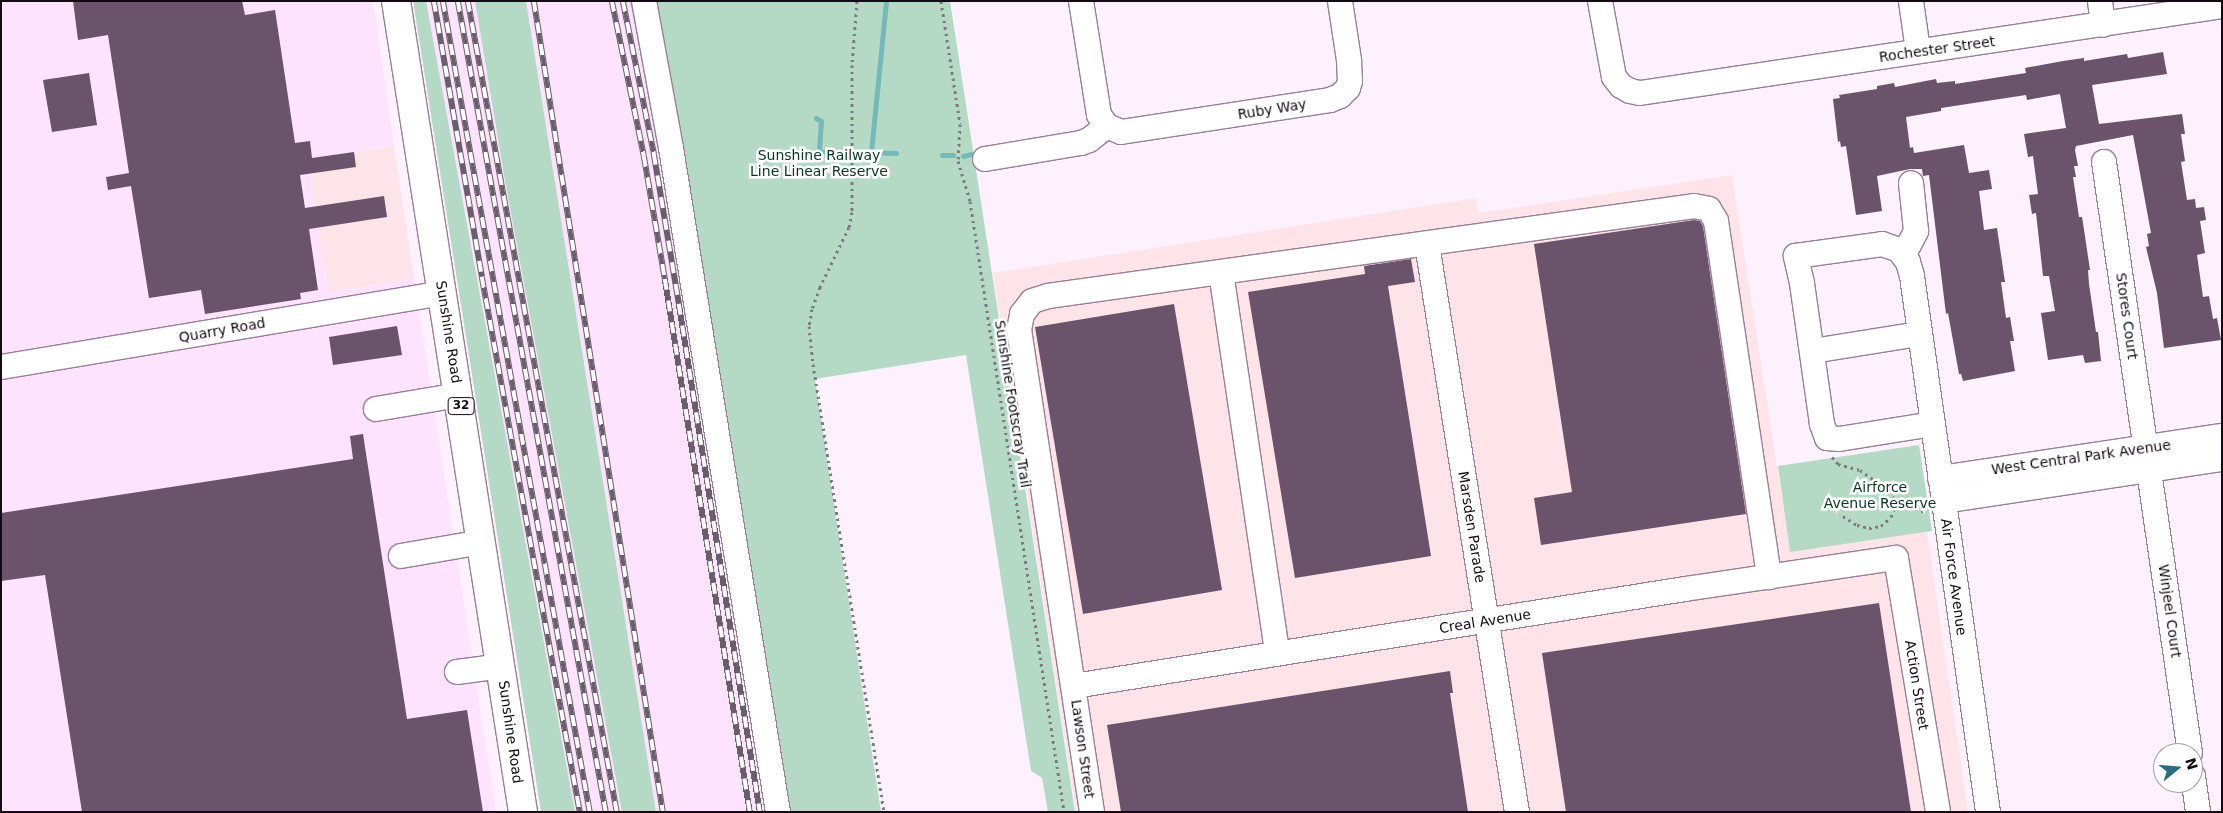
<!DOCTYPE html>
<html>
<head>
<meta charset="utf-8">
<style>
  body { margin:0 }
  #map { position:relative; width:2223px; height:813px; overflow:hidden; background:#fcf1fd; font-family:"DejaVu Sans",sans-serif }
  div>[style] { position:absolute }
  .commercial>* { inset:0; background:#fee4e8 }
  .built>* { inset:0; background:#fee3ff }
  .green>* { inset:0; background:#b4dac5 }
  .stream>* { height:5px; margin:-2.5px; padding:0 2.5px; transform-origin:2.5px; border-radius:2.5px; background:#76b9b9 }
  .building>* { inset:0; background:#6a536b }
  .path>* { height:3px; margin-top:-1.5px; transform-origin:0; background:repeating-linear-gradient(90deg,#817782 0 2.5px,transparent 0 6.5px) }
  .roads { filter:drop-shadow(1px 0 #977f98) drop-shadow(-1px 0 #977f98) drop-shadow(0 1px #977f98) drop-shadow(0 -1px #977f98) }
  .minor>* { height:24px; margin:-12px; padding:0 12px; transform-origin:12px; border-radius:12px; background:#fff }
  .major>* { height:28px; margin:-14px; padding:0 14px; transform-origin:14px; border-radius:14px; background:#fff }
  .rail>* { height:5.5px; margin-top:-2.75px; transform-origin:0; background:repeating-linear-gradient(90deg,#fff 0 11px,#695f6a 0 22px); box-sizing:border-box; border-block:1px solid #695f6a }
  span { translate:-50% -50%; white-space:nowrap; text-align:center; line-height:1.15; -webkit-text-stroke:5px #fff; paint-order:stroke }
  .shield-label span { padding:1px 4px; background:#fff; border:1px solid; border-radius:4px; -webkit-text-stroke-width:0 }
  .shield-label { font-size:12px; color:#130a14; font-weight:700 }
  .street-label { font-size:14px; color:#130a14 }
  .park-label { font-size:14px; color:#083522 }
  .frame { position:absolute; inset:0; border:2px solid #130a14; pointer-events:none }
  .north { position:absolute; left:2153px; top:743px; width:50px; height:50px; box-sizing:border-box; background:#fff; border:1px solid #a19da1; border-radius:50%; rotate:73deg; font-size:14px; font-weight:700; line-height:20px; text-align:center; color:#130a14 }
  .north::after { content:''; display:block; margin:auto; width:18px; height:22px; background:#2b6c80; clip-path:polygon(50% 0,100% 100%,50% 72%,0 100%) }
</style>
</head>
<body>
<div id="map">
  <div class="commercial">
    <i style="clip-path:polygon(394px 146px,414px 279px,328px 292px,308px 159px)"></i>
    <i style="clip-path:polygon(1732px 175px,1790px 551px,1927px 532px,1968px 812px,1076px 812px,993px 273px,1476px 198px,1479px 213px)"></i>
  </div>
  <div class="built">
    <i style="clip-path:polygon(1px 1px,373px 1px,394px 146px,308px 159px,328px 292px,414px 279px,496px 812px,1px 812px)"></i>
    <i style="clip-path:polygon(426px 1px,475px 1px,505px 181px,622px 812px,575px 812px)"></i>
    <i style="clip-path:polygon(526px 1px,630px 1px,665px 184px,768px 812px,656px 812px)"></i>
  </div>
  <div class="green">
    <i style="clip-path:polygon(413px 1px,426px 1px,575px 812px,541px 812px)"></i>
    <i style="clip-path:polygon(475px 1px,526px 1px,656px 812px,622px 812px,505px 181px)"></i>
    <i style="clip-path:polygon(630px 1px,950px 1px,1075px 812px,1048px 812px,1042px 778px,1031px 771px,966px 355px,815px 379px,881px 812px,768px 812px,665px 184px)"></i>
    <i style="clip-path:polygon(1919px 445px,1932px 531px,1790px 552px,1778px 466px)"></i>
  </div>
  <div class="stream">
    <i style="left:816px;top:118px;width:6px;rotate:31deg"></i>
    <i style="left:821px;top:121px;width:31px;rotate:94deg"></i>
    <i style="left:819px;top:152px;width:13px"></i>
    <i style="left:865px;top:152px;width:31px;rotate:2deg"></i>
    <i style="left:871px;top:152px;width:152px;rotate:-84.3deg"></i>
    <i style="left:942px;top:155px;width:11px"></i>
    <i style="left:963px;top:156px;width:8px;rotate:-14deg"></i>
  </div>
  <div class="building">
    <i style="clip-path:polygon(73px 1px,242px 1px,245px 15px,275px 10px,295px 143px,310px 141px,312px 158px,354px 152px,356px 167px,300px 175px,305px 208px,384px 196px,387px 217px,309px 229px,318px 290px,300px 293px,301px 299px,205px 314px,201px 290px,149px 298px,131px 186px,108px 190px,106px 177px,129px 173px,108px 35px,78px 40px)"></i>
    <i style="clip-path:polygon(2163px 52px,2167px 74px,2092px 85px,2099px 124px,2182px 114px,2185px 134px,2181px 134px,2185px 161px,2181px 162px,2187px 200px,2195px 199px,2196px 208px,2204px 207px,2206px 220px,2200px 221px,2205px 253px,2197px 255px,2203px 297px,2209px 296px,2213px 319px,2217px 318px,2221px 340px,2164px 348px,2157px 293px,2146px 247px,2149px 246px,2147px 234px,2151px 233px,2133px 135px,2076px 146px,2075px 150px,2078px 166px,2074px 166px,2076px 177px,2073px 177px,2079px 217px,2082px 217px,2083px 223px,2090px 270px,2088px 270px,2089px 284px,2096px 332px,2098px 332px,2101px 361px,2085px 363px,2083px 355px,2048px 360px,2041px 313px,2055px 311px,2049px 276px,2043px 276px,2036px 213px,2032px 214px,2029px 195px,2038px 194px,2033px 156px,2028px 157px,2024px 134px,2066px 128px,2060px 94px,2027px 100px,2026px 95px,1941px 108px,1941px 111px,1906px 117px,1910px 148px,1913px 147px,1914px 153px,1964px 145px,1969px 173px,1989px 170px,1992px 189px,1979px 191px,1984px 230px,1997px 228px,2005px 282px,2001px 282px,2006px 318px,2010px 317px,2014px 341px,2010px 341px,2015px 371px,1963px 381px,1961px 374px,1959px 374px,1948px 313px,1946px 314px,1929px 175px,1923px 176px,1922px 169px,1910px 169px,1877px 176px,1882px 211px,1856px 215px,1846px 146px,1841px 147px,1840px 141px,1838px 142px,1833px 99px,1840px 98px,1839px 95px,1877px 89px,1877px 86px,1894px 83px,1895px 87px,1936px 79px,1937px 83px,1955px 81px,1955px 84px,2026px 73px,2025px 68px,2063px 61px,2084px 58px,2084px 61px,2127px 54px,2128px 58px)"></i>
    <i style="clip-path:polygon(89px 73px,97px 125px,52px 132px,43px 80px)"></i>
    <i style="clip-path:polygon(1694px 220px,1700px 221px,1703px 226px,1746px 514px,1541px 545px,1534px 498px,1572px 492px,1534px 244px)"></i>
    <i style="clip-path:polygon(1411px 259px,1415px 282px,1388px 286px,1431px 556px,1295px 578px,1248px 292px,1365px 274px,1364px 266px)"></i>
    <i style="clip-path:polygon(1174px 304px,1222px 590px,1083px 614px,1035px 327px)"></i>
    <i style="clip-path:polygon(397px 326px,402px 355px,333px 365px,329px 337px)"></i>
    <i style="clip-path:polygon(363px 434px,407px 719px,467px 710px,483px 812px,82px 812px,45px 575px,1px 581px,1px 513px,353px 459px,350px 436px)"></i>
    <i style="clip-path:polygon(1879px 603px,1911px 812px,1566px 812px,1542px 653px)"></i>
    <i style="clip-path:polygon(1450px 671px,1453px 693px,1450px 693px,1468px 812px,1121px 812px,1107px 725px)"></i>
  </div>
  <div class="path">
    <i style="left:857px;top:1px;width:64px;rotate:94.5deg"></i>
    <i style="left:852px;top:65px;width:147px;rotate:90deg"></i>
    <i style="left:852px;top:212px;width:15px;rotate:101deg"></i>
    <i style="left:849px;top:227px;width:67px;rotate:115.8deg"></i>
    <i style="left:820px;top:287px;width:23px;rotate:110deg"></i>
    <i style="left:812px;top:309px;width:17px;rotate:100deg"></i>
    <i style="left:809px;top:326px;width:38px;rotate:84deg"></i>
    <i style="left:813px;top:364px;width:454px;rotate:81deg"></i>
    <i style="left:941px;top:1px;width:124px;rotate:81.2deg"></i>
    <i style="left:960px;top:124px;width:37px;rotate:93deg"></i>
    <i style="left:958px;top:161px;width:42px;rotate:73.3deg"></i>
    <i style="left:970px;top:201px;width:618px;rotate:81.25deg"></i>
    <i style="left:1832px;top:457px;width:9px;rotate:49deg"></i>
    <i style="left:1838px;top:464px;width:23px;rotate:15deg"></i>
    <i style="left:1860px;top:470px;width:29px;rotate:35deg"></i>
    <i style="left:1884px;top:487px;width:20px;rotate:49deg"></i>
    <i style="left:1897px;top:502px;width:32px;rotate:20deg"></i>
    <i style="left:1843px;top:516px;width:17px;rotate:33deg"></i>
    <i style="left:1857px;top:525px;width:12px;rotate:14deg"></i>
    <i style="left:1869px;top:528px;width:12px;rotate:-9deg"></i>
    <i style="left:1881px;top:526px;width:13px;rotate:-42deg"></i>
    <i style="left:1891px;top:517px;width:16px;rotate:-68deg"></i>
  </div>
  <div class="roads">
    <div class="minor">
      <i style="left:644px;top:1px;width:149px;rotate:79.6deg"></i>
      <i style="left:671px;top:148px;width:673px;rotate:80.85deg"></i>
      <i style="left:1081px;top:1px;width:115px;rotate:81deg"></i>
      <i style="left:1099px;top:115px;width:14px;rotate:54deg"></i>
      <i style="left:1107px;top:126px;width:15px;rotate:23deg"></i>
      <i style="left:1121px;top:132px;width:211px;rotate:-8.7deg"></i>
      <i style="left:1330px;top:100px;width:11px;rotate:-22deg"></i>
      <i style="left:1340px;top:96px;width:11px;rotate:-45deg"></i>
      <i style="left:1348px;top:88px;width:7px;rotate:-74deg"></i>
      <i style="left:1350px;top:81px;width:21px;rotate:-93deg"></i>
      <i style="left:1349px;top:60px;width:60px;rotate:-98.7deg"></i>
      <i style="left:1600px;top:1px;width:77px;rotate:79.6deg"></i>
      <i style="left:1614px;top:77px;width:11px;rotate:52deg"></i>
      <i style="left:1621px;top:86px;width:10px;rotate:29deg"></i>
      <i style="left:1630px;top:91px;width:10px;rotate:11deg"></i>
      <i style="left:1640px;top:93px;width:588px;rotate:-8.5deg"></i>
      <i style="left:1911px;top:1px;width:50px;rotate:82deg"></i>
      <i style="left:2100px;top:1px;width:24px;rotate:83deg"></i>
      <i style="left:985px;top:159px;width:97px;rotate:-9.5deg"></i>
      <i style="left:1081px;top:143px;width:9px;rotate:-21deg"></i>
      <i style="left:1089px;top:140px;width:23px;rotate:-38deg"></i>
      <i style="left:2104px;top:162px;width:597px;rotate:81.72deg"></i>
      <i style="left:1427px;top:244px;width:575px;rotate:81deg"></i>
      <i style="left:1904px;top:254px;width:26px;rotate:-62deg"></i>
      <i style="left:1916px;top:231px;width:48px;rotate:-95.9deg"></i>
      <i style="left:1221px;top:272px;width:385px;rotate:81.6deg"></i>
      <i style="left:1819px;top:350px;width:101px;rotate:-9.1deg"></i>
      <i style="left:1px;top:367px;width:447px;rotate:-9.5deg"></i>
      <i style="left:376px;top:409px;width:84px;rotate:-9.6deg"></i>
      <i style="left:1933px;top:424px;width:95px;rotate:170.9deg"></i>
      <i style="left:1839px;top:439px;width:12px;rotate:-175deg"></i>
      <i style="left:1827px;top:438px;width:15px;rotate:-110deg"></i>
      <i style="left:1822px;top:424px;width:142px;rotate:-98.1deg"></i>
      <i style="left:1802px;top:283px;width:28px;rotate:-103deg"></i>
      <i style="left:1796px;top:256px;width:87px;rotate:-7.9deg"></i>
      <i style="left:1882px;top:244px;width:18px;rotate:19deg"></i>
      <i style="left:1899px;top:250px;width:15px;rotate:53deg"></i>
      <i style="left:1908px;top:262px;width:15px;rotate:74deg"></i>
      <i style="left:1912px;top:276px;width:541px;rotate:81.93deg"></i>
      <i style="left:1940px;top:478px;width:285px;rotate:-8.5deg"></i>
      <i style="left:1944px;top:501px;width:281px;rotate:-8.6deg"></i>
      <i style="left:401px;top:556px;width:82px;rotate:-9.8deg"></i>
      <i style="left:457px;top:672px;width:45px;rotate:-7.6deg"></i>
      <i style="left:1074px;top:686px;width:619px;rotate:-9.02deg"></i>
      <i style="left:1685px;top:589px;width:213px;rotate:-8.4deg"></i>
      <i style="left:1896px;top:558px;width:257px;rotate:80.6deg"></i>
      <i style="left:2193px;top:776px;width:36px;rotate:82deg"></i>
      <i style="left:1092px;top:812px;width:487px;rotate:-98.6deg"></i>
      <i style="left:1019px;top:330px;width:16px;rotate:-79deg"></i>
      <i style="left:1022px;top:314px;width:16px;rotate:-52deg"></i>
      <i style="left:1032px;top:301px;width:17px;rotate:-17deg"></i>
      <i style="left:1048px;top:296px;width:652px;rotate:-7.93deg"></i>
      <i style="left:1694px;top:206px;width:15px;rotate:11deg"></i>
      <i style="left:1709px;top:209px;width:14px;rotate:60deg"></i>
      <i style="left:1716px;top:221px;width:360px;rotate:81.5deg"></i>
    </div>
    <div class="major">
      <i style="left:396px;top:1px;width:821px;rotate:81.1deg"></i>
    </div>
  </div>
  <div class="rail">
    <i style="left:434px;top:1px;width:280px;rotate:80.1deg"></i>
    <i style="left:482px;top:277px;width:544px;rotate:79.62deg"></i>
    <i style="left:443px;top:1px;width:824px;rotate:79.73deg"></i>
    <i style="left:458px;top:1px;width:824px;rotate:79.66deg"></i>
    <i style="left:468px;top:1px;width:825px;rotate:79.59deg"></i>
    <i style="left:534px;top:1px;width:821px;rotate:80.96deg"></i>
    <i style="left:612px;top:1px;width:158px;rotate:78.3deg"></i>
    <i style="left:644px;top:156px;width:125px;rotate:80.3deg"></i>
    <i style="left:665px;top:279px;width:540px;rotate:80.94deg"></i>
    <i style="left:623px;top:1px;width:156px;rotate:78.5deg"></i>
    <i style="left:654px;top:154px;width:152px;rotate:80.5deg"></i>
    <i style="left:679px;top:304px;width:514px;rotate:80.94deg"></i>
  </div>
  <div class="shield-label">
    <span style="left:461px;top:406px">32</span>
  </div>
  <div class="street-label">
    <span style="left:1937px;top:49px;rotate:-8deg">Rochester Street</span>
    <span style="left:1272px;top:109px;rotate:-9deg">Ruby Way</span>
    <span style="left:2127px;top:316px;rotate:82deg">Stores Court</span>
    <span style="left:222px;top:330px;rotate:-10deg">Quarry Road</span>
    <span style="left:449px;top:332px;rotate:81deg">Sunshine Road</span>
    <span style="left:1013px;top:404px;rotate:81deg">Sunshine Footscray Trail</span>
    <span style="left:2081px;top:457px;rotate:-8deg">West Central Park Avenue</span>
    <span style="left:1472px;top:527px;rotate:81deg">Marsden Parade</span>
    <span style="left:1954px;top:577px;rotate:82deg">Air Force Avenue</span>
    <span style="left:2170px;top:611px;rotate:82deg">Winjeel Court</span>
    <span style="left:1485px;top:621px;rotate:-9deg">Creal Avenue</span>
    <span style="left:1917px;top:685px;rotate:81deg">Action Street</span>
    <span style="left:511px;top:732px;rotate:82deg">Sunshine Road</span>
    <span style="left:1083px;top:749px;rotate:82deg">Lawson Street</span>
  </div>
  <div class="park-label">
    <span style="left:819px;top:163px">Sunshine Railway<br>Line Linear Reserve</span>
    <span style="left:1880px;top:495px">Airforce<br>Avenue Reserve</span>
  </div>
  <div class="frame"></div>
  <div class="north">N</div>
</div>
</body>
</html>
